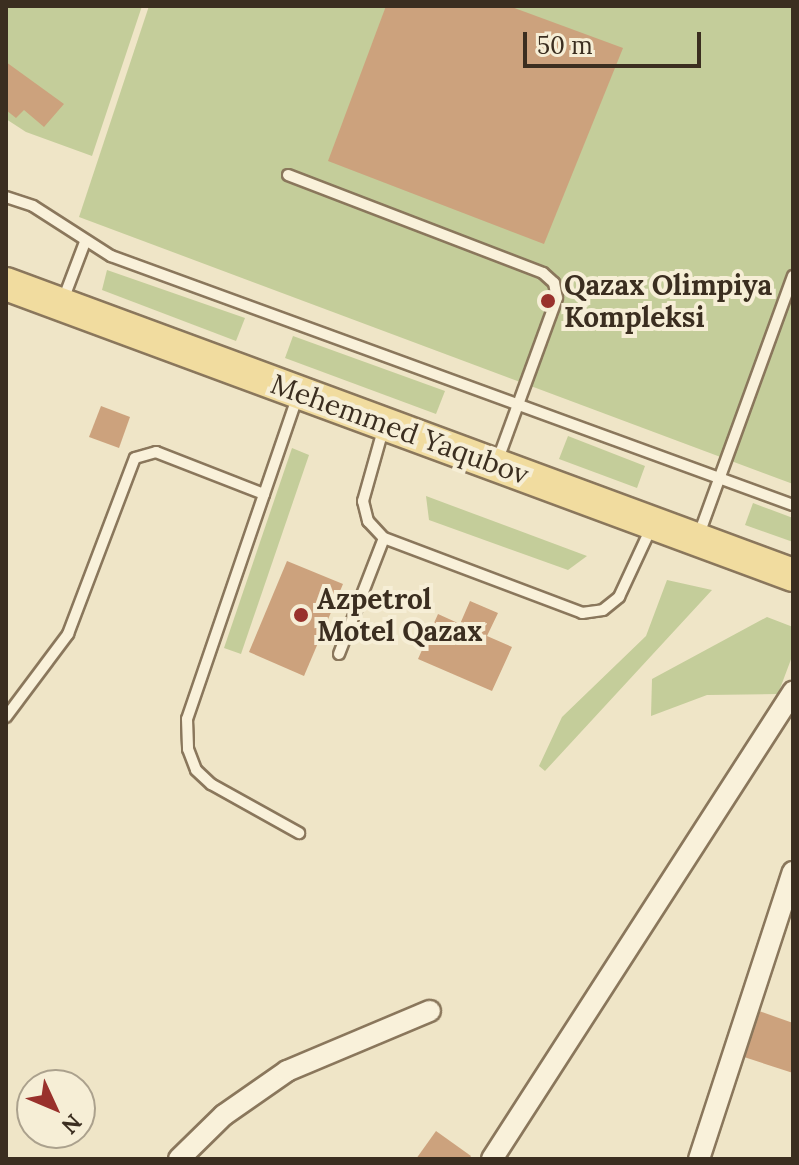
<!DOCTYPE html>
<html>
<head>
<meta charset="utf-8">
<style>
  body { margin:0 }
  #map { position:relative; width:799px; height:1165px; overflow:hidden; background:#efe5c7; font-family:Lora,serif }
  div>[style] { position:absolute }
  .green>* { inset:0; background:#c4cd9a }
  .building>* { inset:0; background:#cca27d }
  .roads { filter:drop-shadow(2px 0 #8a775c) drop-shadow(-2px 0 #8a775c) drop-shadow(0 2px #8a775c) drop-shadow(0 -2px #8a775c) }
  .lane>* { height:10px; margin:-5px; padding:0 5px; transform-origin:5px; border-radius:5px; background:#f9f1da }
  .street>* { height:20px; margin:-10px; padding:0 10px; transform-origin:10px; border-radius:10px; background:#f9f1da }
  .primary>* { height:32px; margin:-16px; padding:0 16px; transform-origin:16px; border-radius:16px; background:#f1dc9f }
  .dots>* { width:22px; height:22px; translate:-50% -50%; box-sizing:border-box; border:4px solid #f6eed6; border-radius:50% }
  span { translate:-50% -50%; white-space:nowrap; text-align:center; line-height:1.15; -webkit-text-stroke:8px #f6eed6; paint-order:stroke }
  .poi-label { font-size:28px; color:#3b2e20; font-weight:700 }
  .left { translate:0 -50%; text-align:left }
  .street-label { font-size:28px; color:#3b2e20 }
  .frame { position:absolute; inset:0; border:8px solid #3b2e20; pointer-events:none }
  .north { position:absolute; left:16px; top:1069px; width:80px; height:80px; box-sizing:border-box; background:#f6eed6; border:2px solid #aba18d; border-radius:50%; rotate:134deg; font-size:22px; font-weight:700; line-height:32px; text-align:center; color:#3b2e20 }
  .north::after { content:''; display:block; margin:auto; width:28px; height:36px; background:#99312c; clip-path:polygon(50% 0,100% 100%,50% 72%,0 100%) }
  .scale { position:absolute; left:523px; top:32px; width:178px; height:36px; box-sizing:border-box; border:4px solid #3b2e20; border-top:0; padding-left:10px; font-size:24px; line-height:28px; white-space:nowrap; color:#3b2e20; -webkit-text-stroke:6px #f6eed6; paint-order:stroke }
</style>
</head>
<body>
<div id="map">
  <div class="green">
    <i style="clip-path:polygon(6px 6px,142px 6px,92px 156px,26px 132px,6px 119px)"></i>
    <i style="clip-path:polygon(149px 6px,793px 6px,793px 484px,79px 217px)"></i>
    <i style="clip-path:polygon(107px 270px,245px 318px,236px 341px,102px 290px)"></i>
    <i style="clip-path:polygon(293px 336px,445px 391px,436px 414px,285px 358px)"></i>
    <i style="clip-path:polygon(568px 436px,645px 466px,637px 488px,559px 459px)"></i>
    <i style="clip-path:polygon(292px 448px,309px 455px,241px 654px,224px 648px)"></i>
    <i style="clip-path:polygon(426px 496px,587px 556px,568px 570px,429px 520px)"></i>
    <i style="clip-path:polygon(753px 503px,793px 518px,793px 542px,745px 525px)"></i>
    <i style="clip-path:polygon(667px 580px,712px 590px,545px 771px,539px 766px,562px 717px,646px 636px)"></i>
    <i style="clip-path:polygon(767px 617px,793px 627px,793px 654px,778px 694px,707px 695px,651px 716px,652px 679px)"></i>
  </div>
  <div class="building">
    <i style="clip-path:polygon(386px 6px,509px 6px,623px 48px,544px 244px,328px 161px)"></i>
    <i style="clip-path:polygon(6px 62px,64px 104px,44px 127px,24px 110px,16px 118px,6px 110px)"></i>
    <i style="clip-path:polygon(101px 406px,130px 417px,119px 448px,89px 437px)"></i>
    <i style="clip-path:polygon(287px 561px,343px 584px,304px 676px,249px 652px)"></i>
    <i style="clip-path:polygon(470px 601px,498px 613px,487px 636px,512px 647px,492px 691px,418px 659px,438px 614px,460px 624px)"></i>
    <i style="clip-path:polygon(759px 1011px,793px 1023px,793px 1073px,744px 1057px)"></i>
    <i style="clip-path:polygon(436px 1131px,471px 1156px,469px 1159px,416px 1159px)"></i>
  </div>
  <div class="roads">
    <div class="lane">
      <i style="left:288px;top:175px;width:273px;rotate:21deg"></i>
      <i style="left:543px;top:273px;width:15px;rotate:42deg"></i>
      <i style="left:554px;top:283px;width:15px;rotate:79deg"></i>
      <i style="left:557px;top:298px;width:175px;rotate:110.1deg"></i>
      <i style="left:6px;top:197px;width:28px;rotate:18deg"></i>
      <i style="left:33px;top:206px;width:93px;rotate:32.7deg"></i>
      <i style="left:111px;top:256px;width:726px;rotate:20.06deg"></i>
      <i style="left:63px;top:300px;width:62px;rotate:-69.2deg"></i>
      <i style="left:297px;top:398px;width:339px;rotate:108.9deg"></i>
      <i style="left:187px;top:719px;width:30px;rotate:88deg"></i>
      <i style="left:188px;top:749px;width:22px;rotate:69deg"></i>
      <i style="left:196px;top:770px;width:21px;rotate:43deg"></i>
      <i style="left:211px;top:784px;width:101px;rotate:29.1deg"></i>
      <i style="left:383px;top:430px;width:74px;rotate:105.7deg"></i>
      <i style="left:363px;top:501px;width:21px;rotate:76deg"></i>
      <i style="left:368px;top:521px;width:23px;rotate:47deg"></i>
      <i style="left:384px;top:538px;width:212px;rotate:20.7deg"></i>
      <i style="left:582px;top:613px;width:21px;rotate:-8deg"></i>
      <i style="left:603px;top:610px;width:21px;rotate:-39deg"></i>
      <i style="left:619px;top:597px;width:76px;rotate:-65.1deg"></i>
      <i style="left:698px;top:537px;width:278px;rotate:-70deg"></i>
      <i style="left:339px;top:654px;width:124px;rotate:-68.8deg"></i>
      <i style="left:6px;top:717px;width:104px;rotate:-53.2deg"></i>
      <i style="left:68px;top:634px;width:188px;rotate:-69.2deg"></i>
      <i style="left:135px;top:458px;width:22px;rotate:-16deg"></i>
      <i style="left:156px;top:452px;width:116px;rotate:21.3deg"></i>
    </div>
    <div class="street">
      <i style="left:179px;top:1159px;width:63px;rotate:-44.4deg"></i>
      <i style="left:224px;top:1115px;width:77px;rotate:-34.9deg"></i>
      <i style="left:287px;top:1071px;width:155px;rotate:-22.8deg"></i>
      <i style="left:492px;top:1159px;width:556px;rotate:-57.2deg"></i>
      <i style="left:699px;top:1159px;width:302px;rotate:-71.9deg"></i>
    </div>
    <div class="primary">
      <i style="left:6px;top:284px;width:839px;rotate:20.29deg"></i>
    </div>
  </div>
  <div class="dots">
    <i style="left:548px;top:301px;background:#99312c"></i>
    <i style="left:301px;top:615px;background:#99312c"></i>
  </div>
  <div class="poi-label">
    <span class="left" style="left:564px;top:301px">Qazax Olimpiya<br>Kompleksi</span>
    <span class="left" style="left:317px;top:615px">Azpetrol<br>Motel Qazax</span>
  </div>
  <div class="street-label">
    <span style="left:400px;top:429px;rotate:20deg">Mehemmed Yaqubov</span>
  </div>
  <div class="frame"></div>
  <div class="north">N</div>
  <div class="scale">50 m</div>
</div>
</body>
</html>
